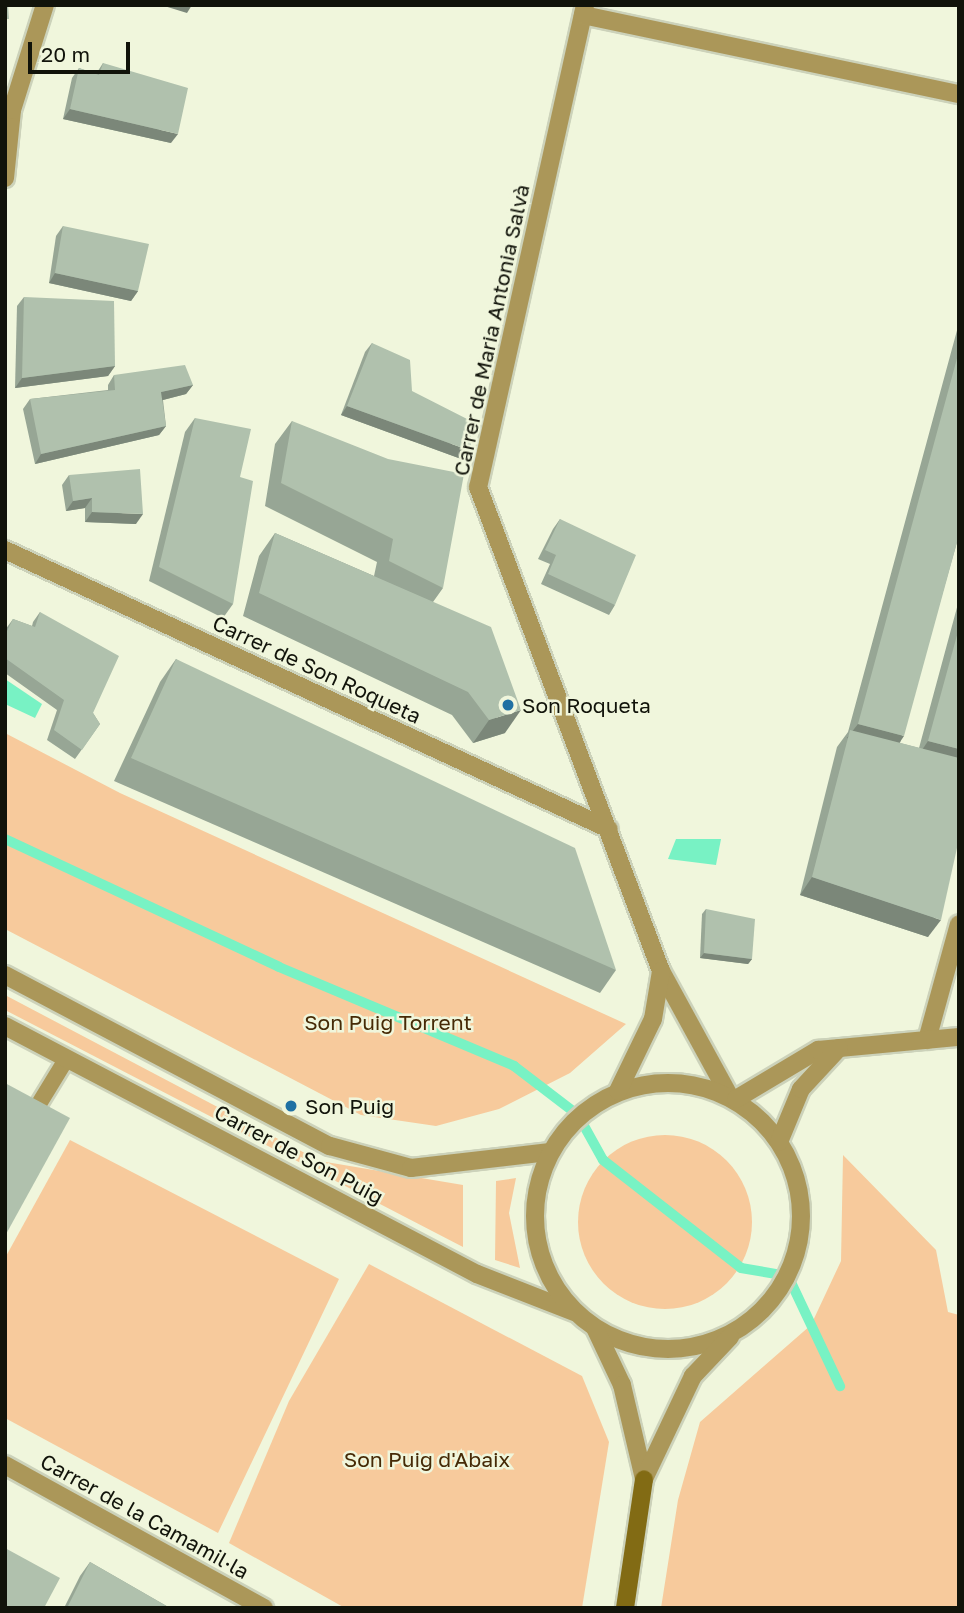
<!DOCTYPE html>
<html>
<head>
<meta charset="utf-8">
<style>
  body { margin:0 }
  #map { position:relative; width:964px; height:1613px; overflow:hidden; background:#f0f6dc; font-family:"Golos Text",sans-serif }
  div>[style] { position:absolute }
  .green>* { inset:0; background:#f7ca9c }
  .round { border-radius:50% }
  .water>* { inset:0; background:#78f2c4 }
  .stream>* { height:10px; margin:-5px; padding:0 5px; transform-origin:5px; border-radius:5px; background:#78f2c4 }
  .roads { filter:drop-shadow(2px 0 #ccd2ba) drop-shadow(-2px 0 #ccd2ba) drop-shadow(0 2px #ccd2ba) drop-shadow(0 -2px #ccd2ba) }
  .lane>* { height:16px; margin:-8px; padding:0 8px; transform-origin:8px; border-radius:8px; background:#ab9759 }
  .street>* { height:18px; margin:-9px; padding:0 9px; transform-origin:9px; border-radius:9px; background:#ab9759 }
  .street>.ring { margin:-9px; padding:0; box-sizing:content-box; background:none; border:18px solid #ab9759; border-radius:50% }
  .secondary>* { height:18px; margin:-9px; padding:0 9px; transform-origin:9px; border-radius:9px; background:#826b14 }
  .wall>* { inset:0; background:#97a695 }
  .shaded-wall>* { inset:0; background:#7b8779 }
  .building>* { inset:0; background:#b0c1ad }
  .dots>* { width:19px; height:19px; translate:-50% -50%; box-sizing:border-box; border:4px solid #f0f6dc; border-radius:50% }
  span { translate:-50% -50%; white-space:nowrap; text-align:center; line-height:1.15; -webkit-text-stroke:5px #f0f6dc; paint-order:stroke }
  .street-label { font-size:21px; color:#11130a }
  .poi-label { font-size:21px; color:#11130a }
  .left { translate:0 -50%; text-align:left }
  .park-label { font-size:21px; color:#462a06 }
  .frame { position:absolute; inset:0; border:7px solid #11130a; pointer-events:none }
  .scale { position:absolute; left:28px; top:42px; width:102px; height:32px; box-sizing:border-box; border:4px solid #11130a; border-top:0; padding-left:9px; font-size:21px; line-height:24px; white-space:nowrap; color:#11130a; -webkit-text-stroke:5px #f0f6dc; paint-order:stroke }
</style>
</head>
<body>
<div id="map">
  <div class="green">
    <i style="clip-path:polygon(5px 733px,120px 793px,626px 1024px,570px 1073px,499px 1109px,436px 1126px,361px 1115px,5px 929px)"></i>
    <i style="clip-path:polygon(5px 995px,320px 1161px,463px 1185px,463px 1247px,5px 1010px)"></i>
    <i class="round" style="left:578px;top:1135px;width:174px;height:174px"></i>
    <i style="clip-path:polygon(70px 1140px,339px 1279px,218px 1533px,5px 1418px,5px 1258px)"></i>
    <i style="clip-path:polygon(843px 1155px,936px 1250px,948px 1312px,959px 1315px,959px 1608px,661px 1608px,678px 1500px,700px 1422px,811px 1325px,841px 1261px)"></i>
    <i style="clip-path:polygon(516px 1178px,509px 1213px,520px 1268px,495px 1260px,496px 1181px)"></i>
    <i style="clip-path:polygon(369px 1264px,582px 1376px,609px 1442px,582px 1608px,345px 1608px,229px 1543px,289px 1401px)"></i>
  </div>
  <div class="water">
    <i style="clip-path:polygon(5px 679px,42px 704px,35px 718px,5px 704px)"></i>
    <i style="clip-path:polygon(676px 839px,721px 839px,716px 865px,668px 859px)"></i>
  </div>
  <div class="stream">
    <i style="left:5px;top:839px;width:302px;rotate:25deg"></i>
    <i style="left:279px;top:967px;width:255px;rotate:22.8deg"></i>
    <i style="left:514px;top:1066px;width:81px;rotate:37.4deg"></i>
    <i style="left:578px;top:1115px;width:51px;rotate:60.9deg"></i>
    <i style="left:603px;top:1160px;width:175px;rotate:38deg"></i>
    <i style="left:741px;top:1268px;width:48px;rotate:9.7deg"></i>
    <i style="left:788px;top:1276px;width:122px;rotate:64.7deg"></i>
  </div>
  <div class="roads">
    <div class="lane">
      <i style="left:34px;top:1112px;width:63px;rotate:-58.6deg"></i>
    </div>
    <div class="street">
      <i style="left:585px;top:5px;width:494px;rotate:102.5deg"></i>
      <i style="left:478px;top:487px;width:517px;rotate:69.29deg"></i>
      <i style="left:661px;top:971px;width:144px;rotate:61.3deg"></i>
      <i style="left:583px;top:15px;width:384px;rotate:11.9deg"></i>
      <i style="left:5px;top:178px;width:68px;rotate:-84.1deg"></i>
      <i style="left:12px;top:110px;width:110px;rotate:-72.6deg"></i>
      <i style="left:5px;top:550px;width:665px;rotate:24.79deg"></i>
      <i style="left:5px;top:975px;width:367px;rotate:27.8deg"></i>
      <i style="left:330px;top:1146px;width:84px;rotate:15.2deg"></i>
      <i style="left:411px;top:1168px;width:140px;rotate:-6.6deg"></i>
      <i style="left:5px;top:1026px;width:533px;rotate:27.72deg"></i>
      <i style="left:477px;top:1274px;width:104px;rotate:21.4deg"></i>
      <i style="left:927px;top:1040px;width:120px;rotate:-74.6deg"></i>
      <i class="ring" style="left:535px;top:1083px;width:248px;height:248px"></i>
      <i style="left:618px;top:1091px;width:80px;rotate:-64.1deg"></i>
      <i style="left:653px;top:1019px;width:49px;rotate:-80.5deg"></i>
      <i style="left:736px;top:1099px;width:96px;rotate:-30.9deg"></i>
      <i style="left:818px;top:1050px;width:142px;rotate:-5.3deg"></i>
      <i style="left:779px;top:1142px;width:57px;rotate:-67.5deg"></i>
      <i style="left:801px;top:1089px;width:56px;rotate:-47.2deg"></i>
      <i style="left:595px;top:1328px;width:63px;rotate:64.7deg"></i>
      <i style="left:622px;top:1385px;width:97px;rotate:76.8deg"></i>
      <i style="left:5px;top:1465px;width:296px;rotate:28.9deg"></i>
      <i style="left:644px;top:1479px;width:114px;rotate:-64.6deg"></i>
      <i style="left:693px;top:1376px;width:54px;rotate:-46.5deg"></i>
    </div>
    <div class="secondary">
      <i style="left:625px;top:1608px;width:130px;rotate:-81.6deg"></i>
    </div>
  </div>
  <div class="wall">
    <i style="clip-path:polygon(103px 63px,171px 143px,63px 119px,72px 78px,79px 68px,96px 74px)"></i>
    <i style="clip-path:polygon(63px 226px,138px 291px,131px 301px,49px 283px,56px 236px)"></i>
    <i style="clip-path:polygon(24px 297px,115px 366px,108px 376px,15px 388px,17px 306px)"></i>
    <i style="clip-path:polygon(959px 323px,959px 535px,900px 743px,919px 748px,959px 600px,959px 839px,928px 937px,800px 895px,837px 747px,848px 732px)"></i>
    <i style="clip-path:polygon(372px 343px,464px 460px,341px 415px,365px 352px)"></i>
    <i style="clip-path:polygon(114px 375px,193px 385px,186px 394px,163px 400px,166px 426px,159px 435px,35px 464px,23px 409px,30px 399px,108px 390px,108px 385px)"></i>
    <i style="clip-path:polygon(195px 418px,240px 477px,233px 604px,223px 618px,149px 581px,185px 432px)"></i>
    <i style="clip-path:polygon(292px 421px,443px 588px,433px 602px,505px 733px,473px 743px,452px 715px,243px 616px,259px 556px,275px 533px,374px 576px,377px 562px,265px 506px,275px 444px)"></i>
    <i style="clip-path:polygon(69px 475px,136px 524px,85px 522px,85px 508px,66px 511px,62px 485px)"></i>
    <i style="clip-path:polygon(560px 519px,615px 605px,609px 615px,541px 584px,550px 564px,538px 559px,553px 529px)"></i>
    <i style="clip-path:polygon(40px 612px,93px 713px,100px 724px,75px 759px,47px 740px,57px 710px,5px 673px,5px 630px,13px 619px,32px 626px,33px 622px)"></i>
    <i style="clip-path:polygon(176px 659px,616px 970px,600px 993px,114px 781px,160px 682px)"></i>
    <i style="clip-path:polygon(706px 909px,752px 959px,748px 964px,700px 958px,702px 914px)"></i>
    <i style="clip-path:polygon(90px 1562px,170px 1608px,64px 1608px,80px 1576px)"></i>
  </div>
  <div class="shaded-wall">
    <i style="clip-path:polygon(161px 5px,192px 5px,187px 13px)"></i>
    <i style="clip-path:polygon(70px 109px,178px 134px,171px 143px,63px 119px)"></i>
    <i style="clip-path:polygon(55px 273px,138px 291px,131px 301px,49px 283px)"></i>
    <i style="clip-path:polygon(115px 366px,108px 376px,15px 388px,22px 378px)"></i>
    <i style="clip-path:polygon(193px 385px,186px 394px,155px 402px,161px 392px)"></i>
    <i style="clip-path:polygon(347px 406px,471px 451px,464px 460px,341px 415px)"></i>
    <i style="clip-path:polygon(166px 426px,159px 435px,35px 464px,41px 454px)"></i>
    <i style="clip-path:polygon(92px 498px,85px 508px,66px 511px,73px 501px)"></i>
    <i style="clip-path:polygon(92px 512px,143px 514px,136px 524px,85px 522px)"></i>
    <i style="clip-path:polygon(521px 710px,505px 733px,473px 743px,489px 720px)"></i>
    <i style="clip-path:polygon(858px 724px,904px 736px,892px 754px,847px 738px)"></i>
    <i style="clip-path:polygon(928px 741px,959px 749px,959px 770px,916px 759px)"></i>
    <i style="clip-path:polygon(812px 877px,941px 920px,928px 937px,800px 895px)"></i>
    <i style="clip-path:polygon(704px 953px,752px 959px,748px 964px,700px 958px)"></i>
  </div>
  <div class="building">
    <i style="clip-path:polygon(5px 5px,8px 5px,9px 19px,5px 19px)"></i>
    <i style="clip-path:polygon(103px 63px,188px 88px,178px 134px,70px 109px,79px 68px,99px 75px)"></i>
    <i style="clip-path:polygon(63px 226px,149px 244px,138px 291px,55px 273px)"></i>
    <i style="clip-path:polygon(24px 297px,114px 301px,115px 366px,22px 378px)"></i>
    <i style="clip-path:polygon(372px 343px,410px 360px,412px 391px,471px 421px,471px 451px,347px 406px)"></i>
    <i style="clip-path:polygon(959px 351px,959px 535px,904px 736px,858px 724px)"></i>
    <i style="clip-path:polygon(185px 365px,193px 385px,161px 392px,166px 426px,41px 454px,30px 399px,115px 390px,114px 375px)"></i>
    <i style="clip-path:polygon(195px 418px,251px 429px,240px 477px,253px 481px,233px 604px,159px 567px)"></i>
    <i style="clip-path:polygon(292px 421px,388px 459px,464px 474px,443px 588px,389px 561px,393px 539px,281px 483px)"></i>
    <i style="clip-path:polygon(140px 469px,143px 514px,92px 512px,92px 498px,73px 501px,69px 475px)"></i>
    <i style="clip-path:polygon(560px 519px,636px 555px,615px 605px,548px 574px,556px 555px,545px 550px)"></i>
    <i style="clip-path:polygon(275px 533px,491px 627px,521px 710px,489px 720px,468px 692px,259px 593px)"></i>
    <i style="clip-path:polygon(40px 612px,119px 656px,93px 713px,100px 724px,82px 750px,54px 730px,64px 700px,5px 658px,5px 635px,13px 619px,35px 627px)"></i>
    <i style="clip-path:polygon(959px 628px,959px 749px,928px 741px)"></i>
    <i style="clip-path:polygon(176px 659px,575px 848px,616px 970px,131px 758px)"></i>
    <i style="clip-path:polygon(850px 730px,959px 758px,959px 839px,941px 920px,812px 877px)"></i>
    <i style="clip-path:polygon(706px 909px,755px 919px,752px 959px,704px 953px)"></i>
    <i style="clip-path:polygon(5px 1083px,70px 1118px,5px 1236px)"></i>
    <i style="clip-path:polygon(5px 1548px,60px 1578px,44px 1608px,5px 1608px)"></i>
    <i style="clip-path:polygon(90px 1562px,170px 1608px,67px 1608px)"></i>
  </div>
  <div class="dots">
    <i style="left:508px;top:705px;background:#2071a3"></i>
    <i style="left:291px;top:1106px;background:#2071a3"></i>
  </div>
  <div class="street-label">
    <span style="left:491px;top:330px;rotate:-78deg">Carrer de Maria Antonia Salvà</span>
    <span style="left:317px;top:669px;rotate:25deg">Carrer de Son Roqueta</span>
    <span style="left:299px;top:1154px;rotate:28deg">Carrer de Son Puig</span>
    <span style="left:145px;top:1516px;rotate:29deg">Carrer de la Camamil·la</span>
  </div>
  <div class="poi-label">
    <span class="left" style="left:522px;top:705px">Son Roqueta</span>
    <span class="left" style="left:305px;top:1106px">Son Puig</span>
  </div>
  <div class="park-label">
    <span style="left:388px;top:1022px">Son Puig Torrent</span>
    <span style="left:427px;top:1459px">Son Puig d'Abaix</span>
  </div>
  <div class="frame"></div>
  <div class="scale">20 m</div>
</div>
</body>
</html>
